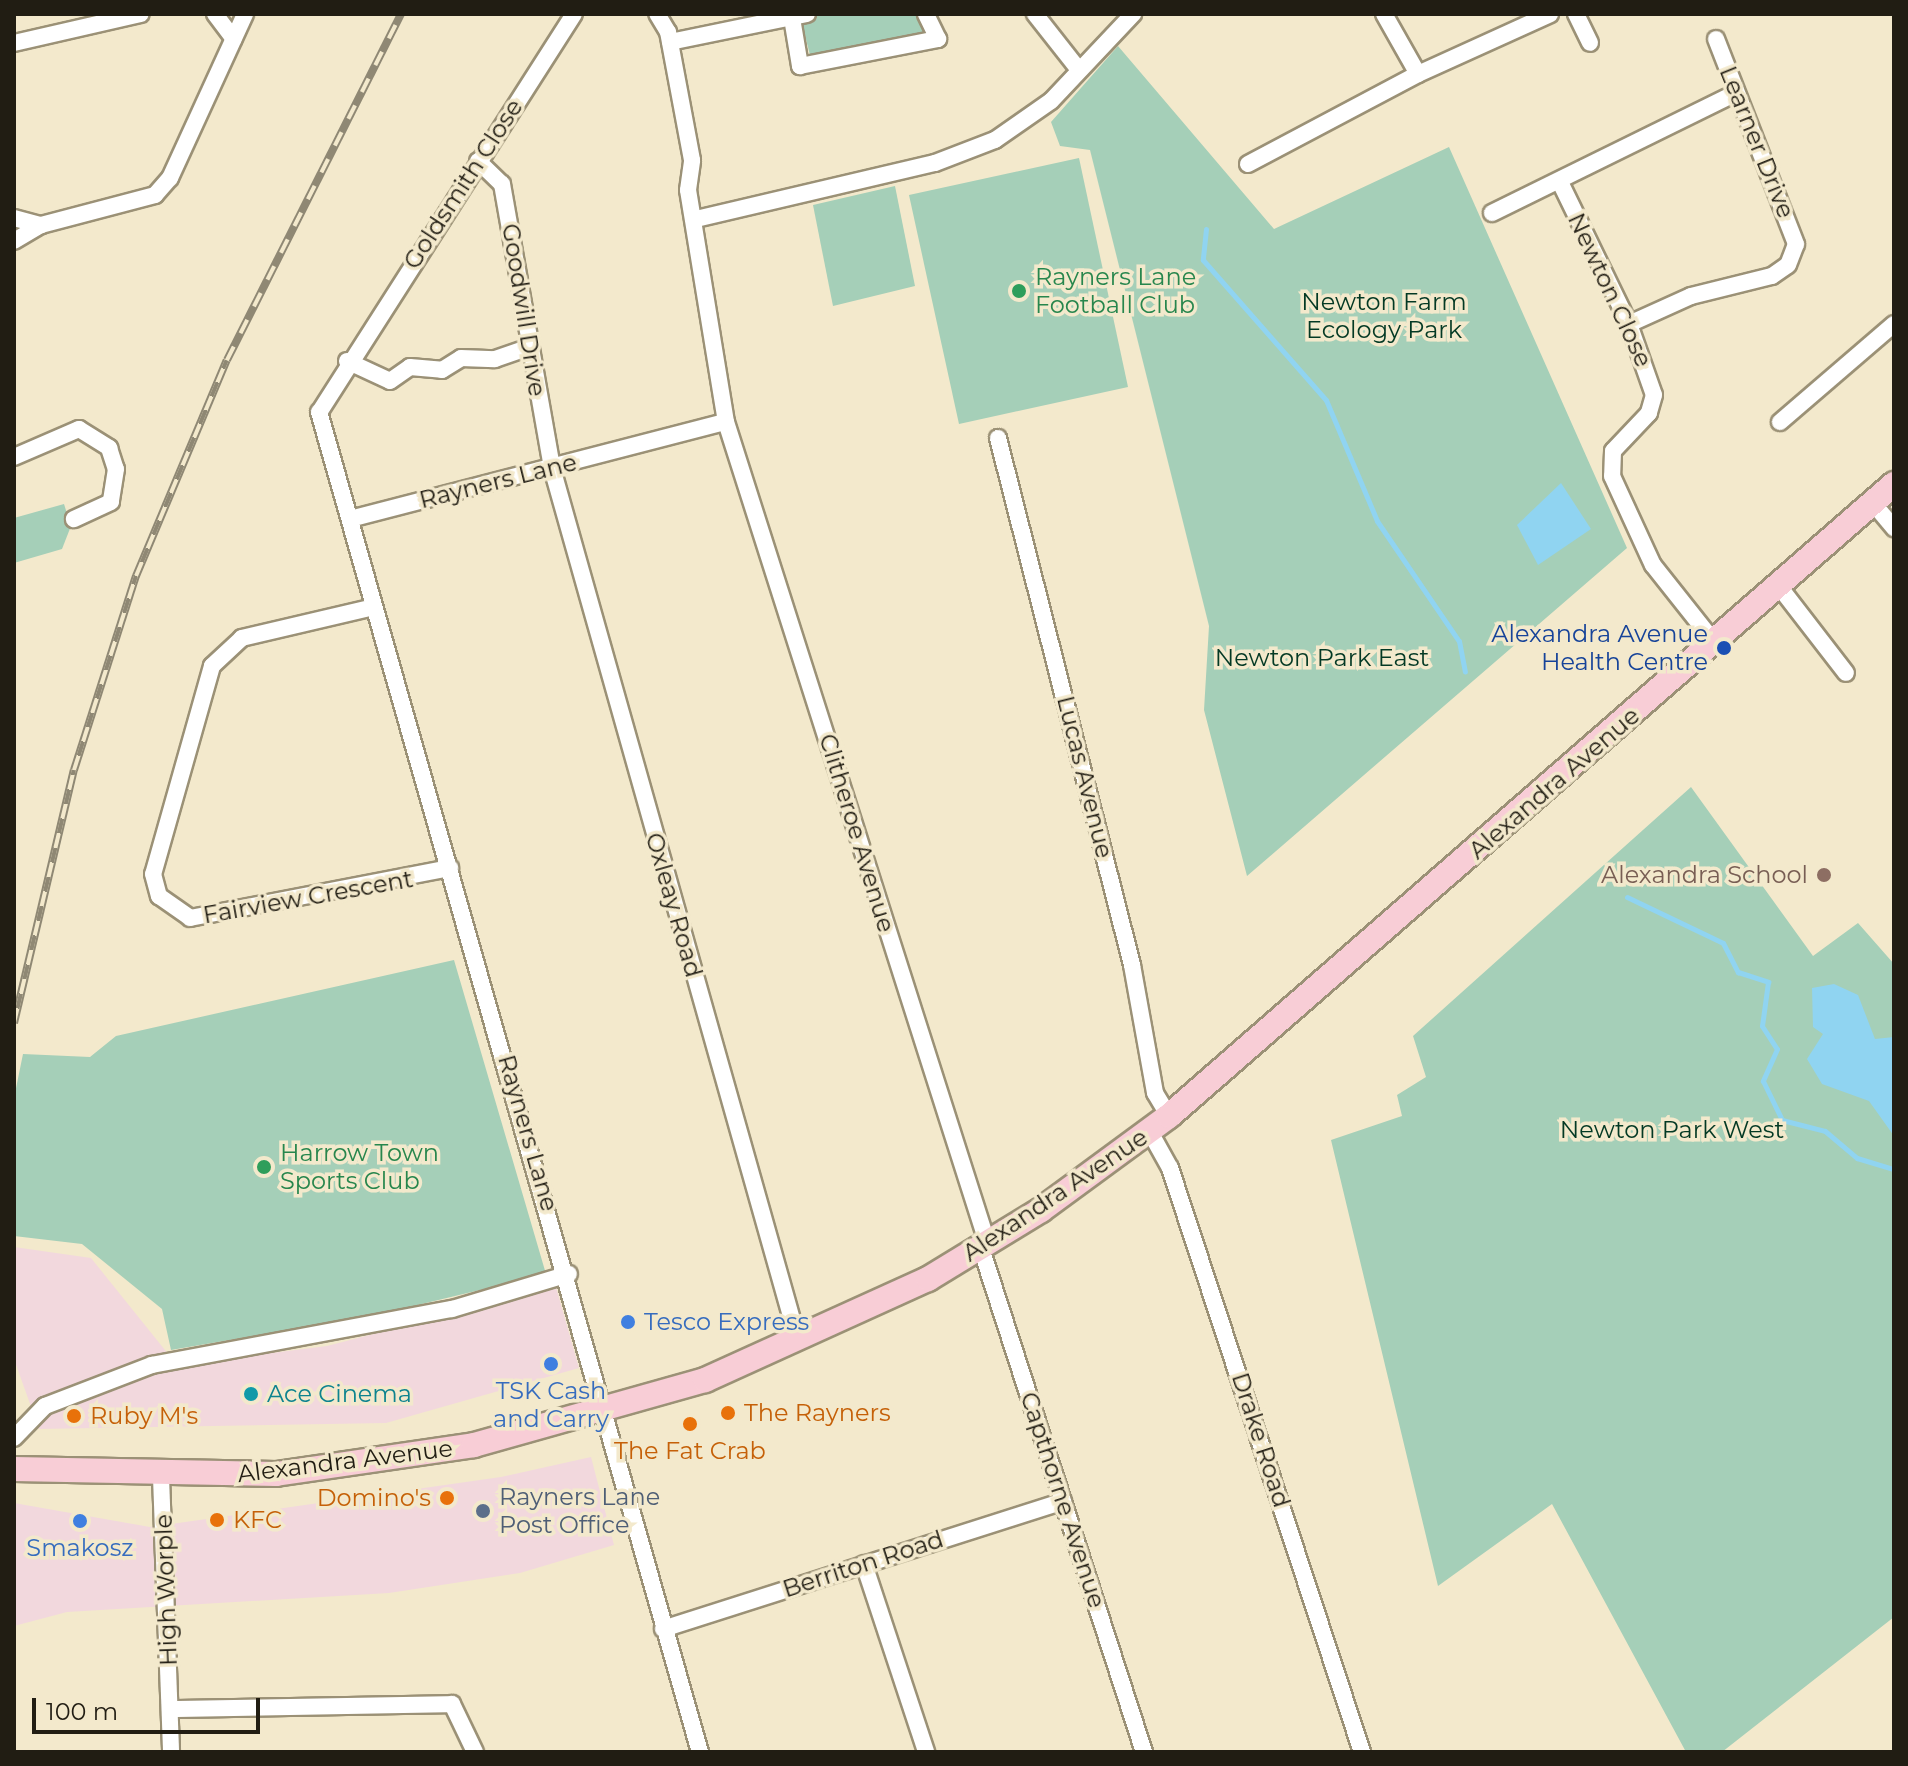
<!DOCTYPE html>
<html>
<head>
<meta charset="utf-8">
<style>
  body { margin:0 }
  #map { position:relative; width:1908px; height:1766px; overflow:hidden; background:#f3e9cc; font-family:Montserrat,sans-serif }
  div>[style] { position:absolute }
  .commercial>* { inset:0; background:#f2d8dd }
  .green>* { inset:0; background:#a5cfb8 }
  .water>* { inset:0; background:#90d4f1 }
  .stream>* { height:5px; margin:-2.5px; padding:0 2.5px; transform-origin:2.5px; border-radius:2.5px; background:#90d4f1 }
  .roads { filter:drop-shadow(2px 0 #9b9176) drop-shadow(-2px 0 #9b9176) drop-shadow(0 2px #9b9176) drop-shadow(0 -2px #9b9176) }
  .minor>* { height:16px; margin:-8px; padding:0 8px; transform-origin:8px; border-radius:8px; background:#fff }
  .primary>* { height:24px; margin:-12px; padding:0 12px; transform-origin:12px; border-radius:12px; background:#f8cdd6 }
  .rail>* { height:8px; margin-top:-4px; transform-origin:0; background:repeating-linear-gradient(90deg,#f3e9cc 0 15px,#8f8874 0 30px); box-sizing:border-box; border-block:2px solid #8f8874 }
  .dots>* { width:22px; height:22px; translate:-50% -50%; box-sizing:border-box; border:4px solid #f3e9cc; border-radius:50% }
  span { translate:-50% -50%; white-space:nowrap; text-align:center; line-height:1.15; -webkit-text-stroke:7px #f3e9cc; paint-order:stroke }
  .street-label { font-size:24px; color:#211d13 }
  .leisure-label { font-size:24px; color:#27864d }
  .left { translate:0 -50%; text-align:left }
  .park-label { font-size:24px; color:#033924 }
  .transit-label { font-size:24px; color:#164399 }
  .right { translate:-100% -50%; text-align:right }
  .education-label { font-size:24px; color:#785e54 }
  .shop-label { font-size:24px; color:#366cbe }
  .culture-label { font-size:24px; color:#0d838f }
  .food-label { font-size:24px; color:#c56008 }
  .service-label { font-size:24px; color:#4e5e75 }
  .frame { position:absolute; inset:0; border:16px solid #211d13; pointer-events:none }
  .scale { position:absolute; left:32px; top:1698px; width:228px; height:36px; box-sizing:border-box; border:4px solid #211d13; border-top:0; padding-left:10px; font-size:24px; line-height:28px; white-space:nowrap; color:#211d13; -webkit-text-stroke:6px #f3e9cc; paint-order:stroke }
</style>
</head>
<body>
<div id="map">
  <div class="commercial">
    <i style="clip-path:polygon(14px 1247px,91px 1258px,177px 1365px,327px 1346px,556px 1287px,579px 1368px,386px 1423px,39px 1429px,14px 1359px)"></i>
    <i style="clip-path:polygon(591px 1457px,614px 1545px,520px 1573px,389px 1593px,67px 1612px,14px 1626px,14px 1503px,150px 1527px,501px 1477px)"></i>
  </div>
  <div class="green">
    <i style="clip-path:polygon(919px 14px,927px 33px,812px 63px,800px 16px)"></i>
    <i style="clip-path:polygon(1118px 46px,1274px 229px,1449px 147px,1627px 548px,1247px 876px,1204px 710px,1209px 626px,1090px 150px,1060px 146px,1051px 122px)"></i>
    <i style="clip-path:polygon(1079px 158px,1128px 387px,959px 424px,909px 195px)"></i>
    <i style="clip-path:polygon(895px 186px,915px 286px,833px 306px,813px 205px)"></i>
    <i style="clip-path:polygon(64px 504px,71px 526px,62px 549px,14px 563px,14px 518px)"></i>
    <i style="clip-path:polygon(1691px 787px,1813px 956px,1858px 923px,1894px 964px,1894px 1617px,1722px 1752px,1686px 1752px,1552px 1504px,1438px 1586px,1331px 1140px,1402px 1116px,1397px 1095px,1426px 1077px,1413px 1036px)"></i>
    <i style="clip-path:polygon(454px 960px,546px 1274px,372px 1316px,171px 1350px,162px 1309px,82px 1244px,14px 1236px,14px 1098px,23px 1054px,90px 1057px,116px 1036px)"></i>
  </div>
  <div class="water">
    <i style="clip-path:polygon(1561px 483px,1591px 529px,1538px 565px,1517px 525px)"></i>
    <i style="clip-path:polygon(1834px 984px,1858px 995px,1875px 1039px,1894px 1037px,1894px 1136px,1869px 1101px,1822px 1084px,1807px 1059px,1823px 1034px,1813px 1027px,1812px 988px)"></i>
  </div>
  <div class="stream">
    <i style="left:1206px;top:229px;width:31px;rotate:96deg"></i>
    <i style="left:1203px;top:260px;width:186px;rotate:48.7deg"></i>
    <i style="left:1326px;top:400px;width:131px;rotate:67.1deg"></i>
    <i style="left:1377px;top:521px;width:145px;rotate:55.7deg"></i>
    <i style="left:1459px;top:641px;width:31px;rotate:79deg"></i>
    <i style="left:1627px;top:897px;width:106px;rotate:25.6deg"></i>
    <i style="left:1723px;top:943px;width:33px;rotate:63deg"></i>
    <i style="left:1738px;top:972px;width:32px;rotate:18deg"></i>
    <i style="left:1768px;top:982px;width:44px;rotate:97.8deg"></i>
    <i style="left:1762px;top:1026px;width:27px;rotate:57deg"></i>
    <i style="left:1777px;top:1049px;width:35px;rotate:114deg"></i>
    <i style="left:1763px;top:1081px;width:43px;rotate:64deg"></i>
    <i style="left:1782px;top:1120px;width:44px;rotate:14.3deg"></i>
    <i style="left:1825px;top:1131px;width:42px;rotate:40.2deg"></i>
    <i style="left:1857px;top:1158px;width:39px;rotate:17deg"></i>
  </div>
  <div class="roads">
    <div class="minor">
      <i style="left:215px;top:14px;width:31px;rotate:53deg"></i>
      <i style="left:574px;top:14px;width:473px;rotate:122.6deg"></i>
      <i style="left:319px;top:412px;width:1393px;rotate:74.13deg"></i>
      <i style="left:1035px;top:14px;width:71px;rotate:51.8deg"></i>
      <i style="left:1576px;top:14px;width:32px;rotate:64deg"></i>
      <i style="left:792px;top:18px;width:49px;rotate:80.5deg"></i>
      <i style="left:800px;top:66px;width:141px;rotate:-11.1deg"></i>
      <i style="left:938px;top:39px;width:28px;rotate:-116deg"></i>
      <i style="left:670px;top:42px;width:140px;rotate:-11.6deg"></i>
      <i style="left:14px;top:43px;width:130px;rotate:-12.9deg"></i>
      <i style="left:1418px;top:74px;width:145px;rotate:-24.4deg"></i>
      <i style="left:478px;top:161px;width:33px;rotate:44deg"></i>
      <i style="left:502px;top:184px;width:288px;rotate:80deg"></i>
      <i style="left:552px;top:468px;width:907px;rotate:74.26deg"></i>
      <i style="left:1248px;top:164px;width:192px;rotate:-27.9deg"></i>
      <i style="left:1418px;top:74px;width:69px;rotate:-119.5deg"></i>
      <i style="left:1560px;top:182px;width:158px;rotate:64.1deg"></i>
      <i style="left:1629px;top:324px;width:75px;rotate:70.6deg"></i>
      <i style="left:1654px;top:395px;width:19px;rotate:106deg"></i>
      <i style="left:1649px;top:413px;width:52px;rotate:133.5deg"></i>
      <i style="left:1613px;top:451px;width:25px;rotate:92deg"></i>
      <i style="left:1612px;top:476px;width:98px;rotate:65.3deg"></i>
      <i style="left:1653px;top:565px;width:98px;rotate:51.6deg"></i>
      <i style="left:1492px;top:213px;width:270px;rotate:-26.2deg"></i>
      <i style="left:14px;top:218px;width:28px;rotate:15deg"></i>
      <i style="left:696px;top:219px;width:245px;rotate:-13.2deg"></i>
      <i style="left:935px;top:163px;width:64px;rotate:-21deg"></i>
      <i style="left:995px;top:140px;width:68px;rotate:-34.9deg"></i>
      <i style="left:1051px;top:101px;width:120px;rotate:-46.7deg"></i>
      <i style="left:14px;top:241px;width:31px;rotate:-31deg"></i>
      <i style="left:41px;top:225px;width:118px;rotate:-14.7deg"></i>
      <i style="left:155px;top:195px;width:23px;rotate:-49deg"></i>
      <i style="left:170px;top:178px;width:180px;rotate:-65.4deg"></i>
      <i style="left:1629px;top:324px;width:68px;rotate:-24.3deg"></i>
      <i style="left:1691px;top:296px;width:83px;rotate:-13.9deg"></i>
      <i style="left:1772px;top:276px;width:19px;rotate:-35deg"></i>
      <i style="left:1788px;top:265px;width:22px;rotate:-69deg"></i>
      <i style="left:1796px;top:244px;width:220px;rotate:-111.3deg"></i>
      <i style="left:347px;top:361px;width:47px;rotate:24.9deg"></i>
      <i style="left:390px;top:381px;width:24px;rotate:-35deg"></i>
      <i style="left:410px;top:367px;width:32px;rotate:5deg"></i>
      <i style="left:442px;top:370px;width:22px;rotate:-32deg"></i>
      <i style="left:461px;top:358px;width:34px;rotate:2deg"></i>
      <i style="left:495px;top:359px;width:36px;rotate:-19deg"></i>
      <i style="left:726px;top:422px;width:864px;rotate:72.34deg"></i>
      <i style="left:1780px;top:422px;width:150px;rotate:-40.7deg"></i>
      <i style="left:998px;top:438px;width:544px;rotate:75.73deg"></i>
      <i style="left:1132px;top:965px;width:130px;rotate:79.8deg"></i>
      <i style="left:1155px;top:1093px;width:27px;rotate:59deg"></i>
      <i style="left:14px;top:457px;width:71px;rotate:-23.3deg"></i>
      <i style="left:79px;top:429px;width:36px;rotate:32deg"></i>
      <i style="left:109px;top:448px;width:22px;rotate:72deg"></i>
      <i style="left:116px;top:469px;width:33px;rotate:99deg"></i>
      <i style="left:111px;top:502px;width:41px;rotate:155.3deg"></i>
      <i style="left:1873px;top:503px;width:33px;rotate:50deg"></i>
      <i style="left:350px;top:519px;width:388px;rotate:-14.5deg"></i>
      <i style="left:726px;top:422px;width:235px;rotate:-99.3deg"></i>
      <i style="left:688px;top:190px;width:30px;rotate:-82deg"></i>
      <i style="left:692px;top:160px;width:130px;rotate:-100.6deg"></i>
      <i style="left:668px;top:32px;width:21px;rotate:-121deg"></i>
      <i style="left:1778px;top:585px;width:111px;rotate:52.3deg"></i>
      <i style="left:374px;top:607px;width:136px;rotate:166.8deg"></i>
      <i style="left:242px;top:638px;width:41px;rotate:137deg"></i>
      <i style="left:212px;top:666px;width:216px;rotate:105.8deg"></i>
      <i style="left:153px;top:874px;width:23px;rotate:75deg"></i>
      <i style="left:159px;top:896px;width:38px;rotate:35deg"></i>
      <i style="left:190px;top:918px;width:265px;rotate:-10.9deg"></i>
      <i style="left:1150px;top:1132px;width:41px;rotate:60.9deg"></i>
      <i style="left:1170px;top:1168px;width:615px;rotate:71.8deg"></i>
      <i style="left:981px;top:1248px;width:530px;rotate:72.08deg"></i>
      <i style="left:14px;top:1438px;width:45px;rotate:-45.9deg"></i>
      <i style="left:45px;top:1406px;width:115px;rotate:-21deg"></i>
      <i style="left:152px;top:1365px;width:305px;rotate:-10.6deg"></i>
      <i style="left:452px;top:1309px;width:122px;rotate:-16.7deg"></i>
      <i style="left:161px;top:1477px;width:275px;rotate:87.9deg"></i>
      <i style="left:864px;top:1564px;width:198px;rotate:71.7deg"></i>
      <i style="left:663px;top:1629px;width:420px;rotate:-17.7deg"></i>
      <i style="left:171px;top:1709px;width:281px;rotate:-1deg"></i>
      <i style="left:452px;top:1704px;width:53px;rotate:64.4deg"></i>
    </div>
    <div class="primary">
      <i style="left:14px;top:1469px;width:262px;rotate:1.1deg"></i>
      <i style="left:276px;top:1474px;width:200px;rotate:-8.3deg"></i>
      <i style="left:474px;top:1445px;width:240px;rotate:-15.7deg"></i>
      <i style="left:705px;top:1380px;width:245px;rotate:-24.4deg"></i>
      <i style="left:928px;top:1279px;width:132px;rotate:-31.4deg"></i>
      <i style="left:1041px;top:1210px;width:159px;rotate:-36.3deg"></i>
      <i style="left:1169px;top:1116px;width:962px;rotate:-41.08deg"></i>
    </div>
  </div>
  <div class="rail">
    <i style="left:14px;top:1023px;width:260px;rotate:-76.7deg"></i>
    <i style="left:74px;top:770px;width:204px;rotate:-72.3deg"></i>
    <i style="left:136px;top:576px;width:234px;rotate:-67.2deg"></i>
    <i style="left:227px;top:360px;width:387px;rotate:-63.3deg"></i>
  </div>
  <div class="dots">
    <i style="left:1019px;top:291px;background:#2e9e5b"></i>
    <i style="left:1724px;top:648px;background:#1a4fb4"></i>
    <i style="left:1824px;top:875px;background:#8d6e63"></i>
    <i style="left:264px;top:1167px;background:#2e9e5b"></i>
    <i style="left:628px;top:1322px;background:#3f7fe0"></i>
    <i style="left:551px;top:1364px;background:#3f7fe0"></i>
    <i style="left:251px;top:1394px;background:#0f9aa8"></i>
    <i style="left:728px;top:1413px;background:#e8710a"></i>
    <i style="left:74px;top:1416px;background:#e8710a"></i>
    <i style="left:690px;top:1424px;background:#e8710a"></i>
    <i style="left:447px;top:1498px;background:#e8710a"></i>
    <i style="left:483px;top:1511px;background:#5c6f8a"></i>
    <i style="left:217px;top:1520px;background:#e8710a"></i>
    <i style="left:80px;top:1521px;background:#3f7fe0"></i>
  </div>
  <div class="street-label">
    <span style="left:1757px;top:142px;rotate:68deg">Learner Drive</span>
    <span style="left:463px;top:184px;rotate:-57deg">Goldsmith Close</span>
    <span style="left:1610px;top:290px;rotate:65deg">Newton Close</span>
    <span style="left:524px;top:310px;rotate:81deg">Goodwill Drive</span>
    <span style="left:498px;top:481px;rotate:-14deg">Rayners Lane</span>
    <span style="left:1085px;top:777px;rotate:76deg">Lucas Avenue</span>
    <span style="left:1554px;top:783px;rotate:-41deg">Alexandra Avenue</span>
    <span style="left:857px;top:833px;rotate:73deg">Clitheroe Avenue</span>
    <span style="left:308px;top:897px;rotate:-10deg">Fairview Crescent</span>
    <span style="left:674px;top:905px;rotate:74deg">Oxleay Road</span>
    <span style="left:528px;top:1133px;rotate:74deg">Rayners Lane</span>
    <span style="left:1055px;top:1195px;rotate:-34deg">Alexandra Avenue</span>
    <span style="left:1261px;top:1440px;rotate:72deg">Drake Road</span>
    <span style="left:345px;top:1461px;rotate:-7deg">Alexandra Avenue</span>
    <span style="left:1063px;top:1500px;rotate:72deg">Capthorne Avenue</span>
    <span style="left:863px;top:1564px;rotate:-18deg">Berriton Road</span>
    <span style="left:166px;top:1590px;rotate:-92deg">High Worple</span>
  </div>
  <div class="leisure-label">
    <span class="left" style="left:1035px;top:291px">Rayners Lane<br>Football Club</span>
    <span class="left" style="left:280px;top:1167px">Harrow Town<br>Sports Club</span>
  </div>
  <div class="park-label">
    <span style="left:1384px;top:316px">Newton Farm<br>Ecology Park</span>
    <span style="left:1322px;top:658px">Newton Park East</span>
    <span style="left:1672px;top:1130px">Newton Park West</span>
  </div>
  <div class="transit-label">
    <span class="right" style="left:1708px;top:648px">Alexandra Avenue<br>Health Centre</span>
  </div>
  <div class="education-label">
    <span class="right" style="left:1808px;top:875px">Alexandra School</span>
  </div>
  <div class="shop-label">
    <span class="left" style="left:644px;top:1322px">Tesco Express</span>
    <span style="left:551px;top:1405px">TSK Cash<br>and Carry</span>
    <span style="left:80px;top:1548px">Smakosz</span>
  </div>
  <div class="culture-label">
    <span class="left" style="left:267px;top:1394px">Ace Cinema</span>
  </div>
  <div class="food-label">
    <span class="left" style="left:744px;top:1413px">The Rayners</span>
    <span class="left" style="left:90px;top:1416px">Ruby M's</span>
    <span style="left:690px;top:1451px">The Fat Crab</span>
    <span class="right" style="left:431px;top:1498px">Domino's</span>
    <span class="left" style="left:233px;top:1520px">KFC</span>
  </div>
  <div class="service-label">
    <span class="left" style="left:499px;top:1511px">Rayners Lane<br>Post Office</span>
  </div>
  <div class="frame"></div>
  <div class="scale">100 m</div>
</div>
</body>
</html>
